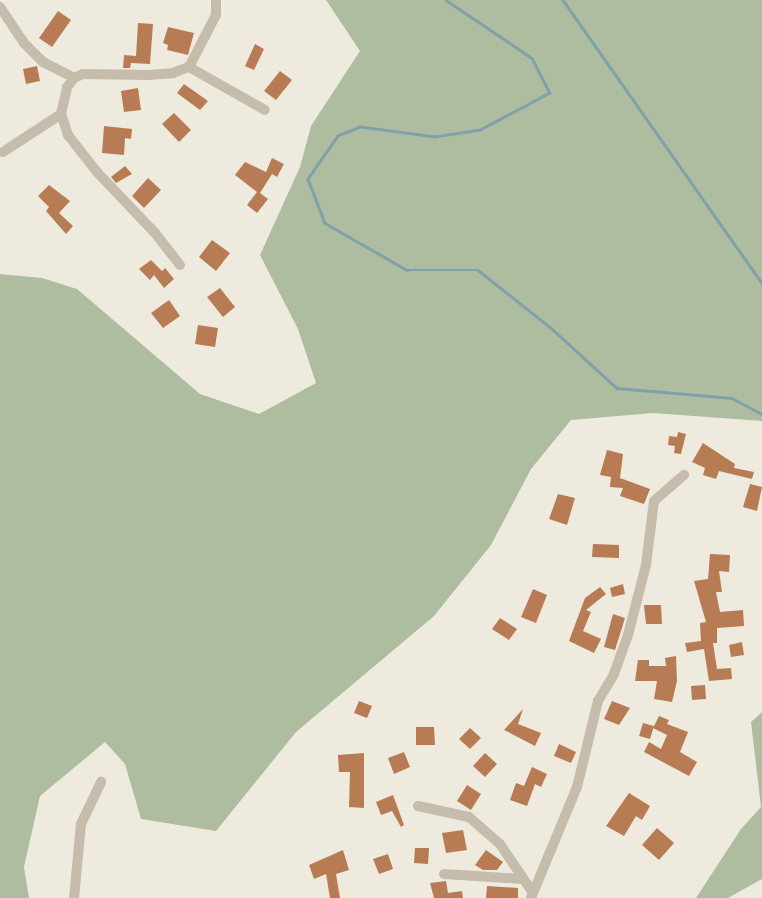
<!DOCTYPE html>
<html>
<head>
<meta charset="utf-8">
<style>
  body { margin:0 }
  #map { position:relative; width:762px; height:898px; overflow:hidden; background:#efeade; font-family:Ubuntu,sans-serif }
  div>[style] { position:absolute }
  .green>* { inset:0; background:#aebda0 }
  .stream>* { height:2.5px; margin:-1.25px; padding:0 1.25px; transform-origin:1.25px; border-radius:1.25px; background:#80a1a9 }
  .building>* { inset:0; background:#b77c54 }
  .minor>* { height:10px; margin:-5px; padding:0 5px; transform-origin:5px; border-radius:5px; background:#c6bcab }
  span { translate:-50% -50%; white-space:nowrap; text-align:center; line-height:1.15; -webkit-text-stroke:4px #f8f3ea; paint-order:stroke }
</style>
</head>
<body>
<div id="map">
  <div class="green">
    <i style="clip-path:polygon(326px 0,762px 0,762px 421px,653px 413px,571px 420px,531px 469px,491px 545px,434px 616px,296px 732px,216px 831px,141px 819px,125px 764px,105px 742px,40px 796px,24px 867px,29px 898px,0 898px,0 274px,42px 278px,77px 289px,200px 394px,259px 414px,316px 383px,298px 329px,260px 255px,300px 167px,311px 126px,360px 51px)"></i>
    <i style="clip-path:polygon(762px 712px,762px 879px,728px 898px,696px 898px,741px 829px,761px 807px,751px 722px)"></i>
  </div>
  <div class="stream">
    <i style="left:446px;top:0;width:104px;rotate:34deg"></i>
    <i style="left:532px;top:58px;width:39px;rotate:63deg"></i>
    <i style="left:550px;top:93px;width:79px;rotate:152.1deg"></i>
    <i style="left:480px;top:130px;width:46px;rotate:171.2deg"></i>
    <i style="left:435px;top:137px;width:76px;rotate:-172.4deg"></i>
    <i style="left:360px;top:127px;width:24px;rotate:158deg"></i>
    <i style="left:338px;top:136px;width:52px;rotate:124.9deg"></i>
    <i style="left:308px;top:179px;width:47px;rotate:68.9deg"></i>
    <i style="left:325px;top:223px;width:95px;rotate:29.8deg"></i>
    <i style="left:407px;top:270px;width:71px"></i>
    <i style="left:478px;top:270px;width:92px;rotate:38.4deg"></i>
    <i style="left:550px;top:327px;width:91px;rotate:42.3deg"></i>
    <i style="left:617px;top:388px;width:115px;rotate:5deg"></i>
    <i style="left:732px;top:398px;width:34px;rotate:28deg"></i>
    <i style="left:563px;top:0;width:346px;rotate:54.9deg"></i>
  </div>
  <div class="building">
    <i style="clip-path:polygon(58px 11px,71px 20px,52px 47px,39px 38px)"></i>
    <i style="clip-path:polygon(138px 23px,153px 24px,150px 64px,131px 63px,130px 68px,123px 68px,124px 55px,136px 56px)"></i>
    <i style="clip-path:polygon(168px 27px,194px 33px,188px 55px,167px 50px,168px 45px,163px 43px)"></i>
    <i style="clip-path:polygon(255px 44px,264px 49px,254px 70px,245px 66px)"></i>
    <i style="clip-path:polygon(37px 66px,40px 81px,26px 84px,23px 69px)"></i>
    <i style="clip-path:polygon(280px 71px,292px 80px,276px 100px,264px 91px)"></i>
    <i style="clip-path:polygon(184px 84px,208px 101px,200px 110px,177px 93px)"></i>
    <i style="clip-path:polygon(138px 88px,141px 110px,124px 112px,121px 91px)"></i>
    <i style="clip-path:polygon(174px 113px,191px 130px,179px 142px,162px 124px)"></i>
    <i style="clip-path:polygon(104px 126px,132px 129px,131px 139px,125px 138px,124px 155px,102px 153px)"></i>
    <i style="clip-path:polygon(272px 158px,284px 164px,277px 177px,272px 174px,260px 193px,268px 199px,257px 213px,247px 205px,257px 192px,235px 175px,245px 162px,266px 172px)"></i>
    <i style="clip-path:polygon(125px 166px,132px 174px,116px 183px,111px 177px)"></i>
    <i style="clip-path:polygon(148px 178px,161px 190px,144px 208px,132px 196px)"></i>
    <i style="clip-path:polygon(49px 185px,70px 201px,59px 213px,73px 226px,66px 234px,46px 211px,49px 207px,38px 196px)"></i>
    <i style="clip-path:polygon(212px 240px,230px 253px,216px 271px,199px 257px)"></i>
    <i style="clip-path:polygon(151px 260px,162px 271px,165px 268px,174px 279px,164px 288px,154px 275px,150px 280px,139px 269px)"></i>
    <i style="clip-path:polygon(220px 288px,235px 307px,223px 317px,207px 297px)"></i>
    <i style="clip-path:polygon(169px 300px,180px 316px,163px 328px,151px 313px)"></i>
    <i style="clip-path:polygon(198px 325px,218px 328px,215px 347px,195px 344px)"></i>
    <i style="clip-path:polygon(678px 432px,686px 434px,681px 454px,674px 453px,675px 446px,668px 445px,669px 436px,677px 437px)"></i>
    <i style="clip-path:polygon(703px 443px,735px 464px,734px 468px,754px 472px,752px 479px,719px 471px,716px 479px,703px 475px,705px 468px,692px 462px)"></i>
    <i style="clip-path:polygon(607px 450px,623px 454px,620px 478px,650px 489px,644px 504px,620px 496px,623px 488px,610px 487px,611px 477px,600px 475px)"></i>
    <i style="clip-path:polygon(750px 484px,762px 487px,757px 511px,743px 507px)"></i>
    <i style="clip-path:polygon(558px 494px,575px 498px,567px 525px,549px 519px)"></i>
    <i style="clip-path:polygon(593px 544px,619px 545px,619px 558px,592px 557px)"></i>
    <i style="clip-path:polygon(710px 554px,730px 555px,729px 572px,719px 571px,722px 592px,716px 592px,720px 612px,743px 610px,744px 626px,717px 628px,717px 643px,713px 643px,717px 669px,731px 668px,732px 679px,709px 681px,704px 649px,687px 652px,685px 643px,701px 641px,700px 623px,706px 622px,694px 581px,708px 579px)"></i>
    <i style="clip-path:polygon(623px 584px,625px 594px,612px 597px,610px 588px)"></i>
    <i style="clip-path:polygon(600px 587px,606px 594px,586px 610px,591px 612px,583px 631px,601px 639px,594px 653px,569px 641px,585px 598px)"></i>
    <i style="clip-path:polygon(533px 589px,547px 595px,536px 623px,521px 617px)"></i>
    <i style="clip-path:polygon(644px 605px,661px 605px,662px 624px,646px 624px)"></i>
    <i style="clip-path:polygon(613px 614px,625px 618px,615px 650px,604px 647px)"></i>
    <i style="clip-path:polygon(500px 618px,517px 629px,509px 640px,492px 629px)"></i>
    <i style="clip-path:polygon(742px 642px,744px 655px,731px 657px,729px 645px)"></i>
    <i style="clip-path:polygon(676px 656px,677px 681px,672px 702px,654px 699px,657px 681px,635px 681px,638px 660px,649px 660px,649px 666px,666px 666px,665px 658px)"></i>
    <i style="clip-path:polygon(705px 685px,706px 699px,692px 700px,691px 686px)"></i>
    <i style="clip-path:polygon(359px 701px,372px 706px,367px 718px,354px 713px)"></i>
    <i style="clip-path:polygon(612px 701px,630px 708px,619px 725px,604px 719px)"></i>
    <i style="clip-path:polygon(523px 709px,518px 724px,541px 733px,535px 746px,504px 730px)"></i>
    <i style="clip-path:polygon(659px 716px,669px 720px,667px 724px,688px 732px,680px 752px,697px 762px,689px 776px,644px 752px,649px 742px,661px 749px,667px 735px,653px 728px)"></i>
    <i style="clip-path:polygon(643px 723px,654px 726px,650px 739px,639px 736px)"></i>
    <i style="clip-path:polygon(416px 727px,434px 727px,435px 745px,416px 745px)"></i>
    <i style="clip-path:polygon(470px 728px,481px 738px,470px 749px,459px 739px)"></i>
    <i style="clip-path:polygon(559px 744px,576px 752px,571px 763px,554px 756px)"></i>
    <i style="clip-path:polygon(404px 752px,410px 767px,394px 774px,388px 758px)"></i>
    <i style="clip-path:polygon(364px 753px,364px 808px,349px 807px,350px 772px,339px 772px,338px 755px)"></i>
    <i style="clip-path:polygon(485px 753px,497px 764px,485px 777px,473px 766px)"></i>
    <i style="clip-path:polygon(532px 767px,547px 774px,541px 787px,535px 784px,527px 806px,510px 800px,516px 783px,524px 786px)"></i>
    <i style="clip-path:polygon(467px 785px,481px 794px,471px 810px,457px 801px)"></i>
    <i style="clip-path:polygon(629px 793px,650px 806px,642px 820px,636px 816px,624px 836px,606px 826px)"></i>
    <i style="clip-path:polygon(393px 795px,404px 825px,401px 827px,392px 811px,381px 815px,376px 802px)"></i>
    <i style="clip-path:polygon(657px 828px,674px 843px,659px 860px,642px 845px)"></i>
    <i style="clip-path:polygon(463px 830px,467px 850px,446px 853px,442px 833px)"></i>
    <i style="clip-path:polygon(415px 848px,429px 848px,428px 864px,414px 863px)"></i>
    <i style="clip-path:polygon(343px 850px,349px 870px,336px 874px,340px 898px,330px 898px,326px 874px,314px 879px,309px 865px)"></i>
    <i style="clip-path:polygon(486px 850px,503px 862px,497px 870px,483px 870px,475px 865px)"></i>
    <i style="clip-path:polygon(388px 854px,393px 869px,379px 874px,373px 859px)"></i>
    <i style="clip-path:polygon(446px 881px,448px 893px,462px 891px,463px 898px,434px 898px,430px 883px)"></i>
    <i style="clip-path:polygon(487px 886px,518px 888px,518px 898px,486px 898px)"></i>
  </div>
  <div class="minor">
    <i style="left:0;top:7px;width:43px;rotate:56.3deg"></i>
    <i style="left:24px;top:43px;width:27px;rotate:45deg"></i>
    <i style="left:43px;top:62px;width:35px;rotate:27deg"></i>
    <i style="left:189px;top:67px;width:87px;rotate:29.5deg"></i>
    <i style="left:3px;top:152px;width:69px;rotate:-33.2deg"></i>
    <i style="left:180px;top:265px;width:41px;rotate:-128deg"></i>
    <i style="left:155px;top:233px;width:84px;rotate:-133.6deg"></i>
    <i style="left:97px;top:172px;width:47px;rotate:-128.1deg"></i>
    <i style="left:68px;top:135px;width:22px;rotate:-108deg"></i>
    <i style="left:61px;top:114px;width:28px;rotate:-77deg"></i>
    <i style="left:67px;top:87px;width:11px;rotate:-52deg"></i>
    <i style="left:74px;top:78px;width:10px;rotate:-24deg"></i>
    <i style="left:83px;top:74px;width:64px;rotate:0.9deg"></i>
    <i style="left:147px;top:75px;width:26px;rotate:-4deg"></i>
    <i style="left:173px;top:73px;width:17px;rotate:-21deg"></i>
    <i style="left:189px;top:67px;width:59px;rotate:-62.6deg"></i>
    <i style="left:216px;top:15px;width:15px;rotate:-90deg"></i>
    <i style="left:418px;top:806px;width:52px;rotate:12.2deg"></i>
    <i style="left:469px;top:817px;width:41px;rotate:41.1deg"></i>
    <i style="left:500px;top:844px;width:59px;rotate:56deg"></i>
    <i style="left:444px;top:874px;width:79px;rotate:3.6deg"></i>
    <i style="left:74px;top:898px;width:74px;rotate:-84.6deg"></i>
    <i style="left:81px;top:824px;width:47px;rotate:-64.5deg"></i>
    <i style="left:531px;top:898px;width:120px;rotate:-67.5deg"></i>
    <i style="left:577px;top:787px;width:89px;rotate:-76.3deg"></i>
    <i style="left:598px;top:701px;width:31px;rotate:-59deg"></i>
    <i style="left:614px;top:674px;width:41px;rotate:-70.3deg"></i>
    <i style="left:628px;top:635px;width:72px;rotate:-75.6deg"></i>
    <i style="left:646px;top:565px;width:64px;rotate:-82.9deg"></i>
    <i style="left:654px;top:501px;width:40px;rotate:-41deg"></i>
  </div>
</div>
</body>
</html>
